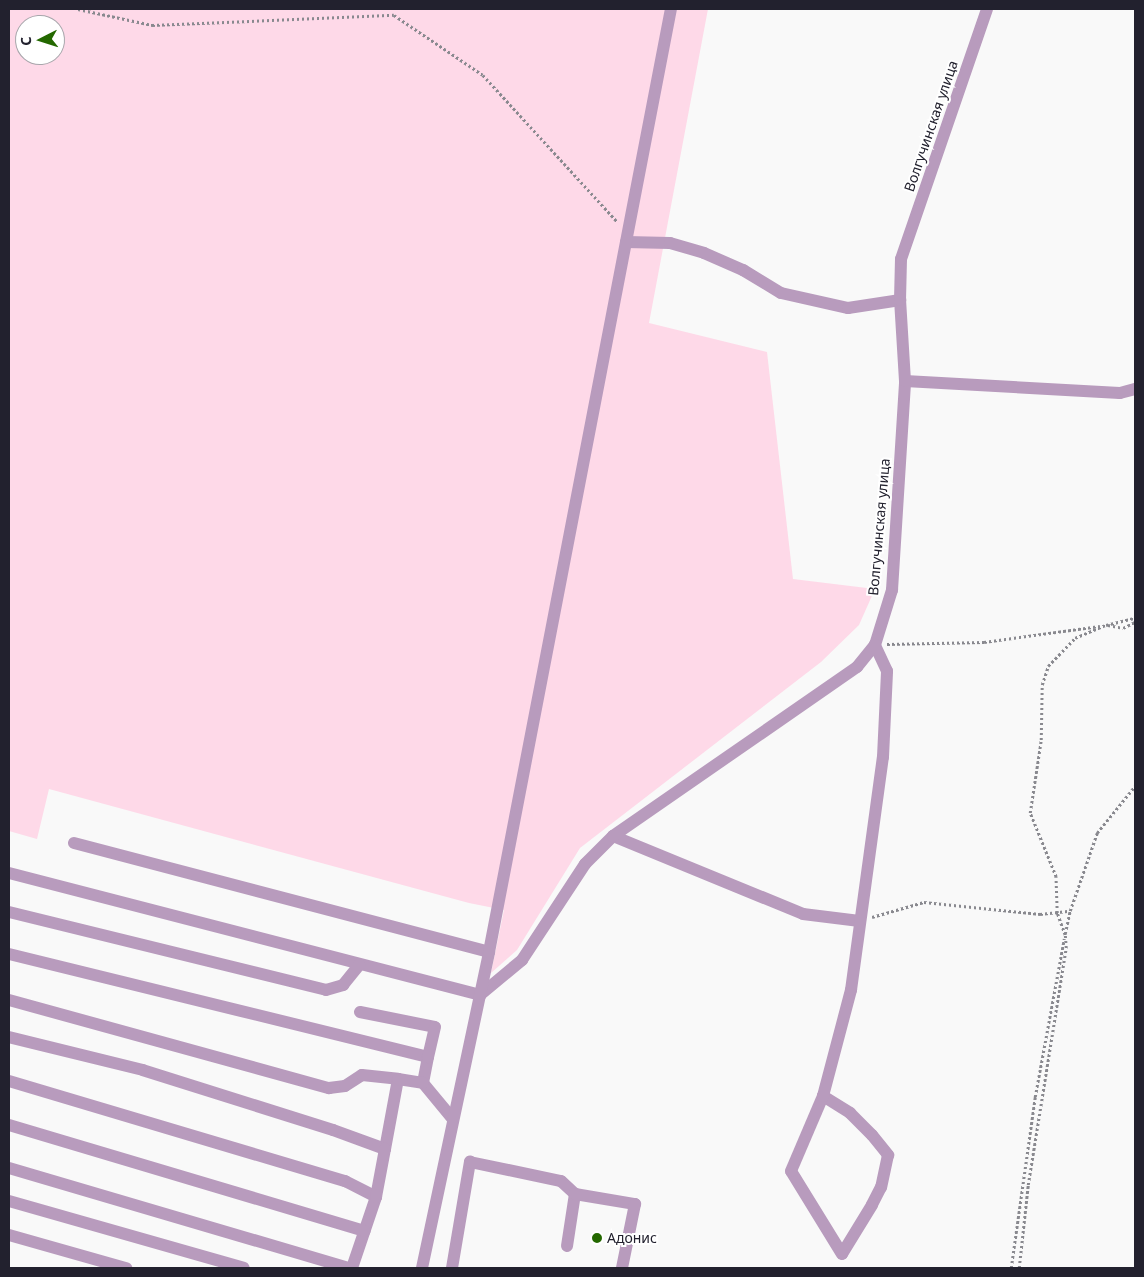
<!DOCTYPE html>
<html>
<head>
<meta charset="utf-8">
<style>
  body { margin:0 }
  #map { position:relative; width:1144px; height:1277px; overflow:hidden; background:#f9f9f9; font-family:"Noto Sans",sans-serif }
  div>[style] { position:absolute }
  .green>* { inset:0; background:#fed9e8 }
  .path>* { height:2.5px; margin-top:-1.25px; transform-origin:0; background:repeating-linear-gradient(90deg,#89898f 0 2.5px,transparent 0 5px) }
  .minor>* { height:12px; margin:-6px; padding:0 6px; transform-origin:6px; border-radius:6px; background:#b89bbd }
  .dots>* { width:14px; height:14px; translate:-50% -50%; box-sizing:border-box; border:2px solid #fff; border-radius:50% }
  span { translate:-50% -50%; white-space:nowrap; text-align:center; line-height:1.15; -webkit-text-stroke:4px #fff; paint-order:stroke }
  .street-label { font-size:14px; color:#22212e }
  .poi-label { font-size:14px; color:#22212e }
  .left { translate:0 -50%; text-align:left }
  .frame { position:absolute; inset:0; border:10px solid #22212e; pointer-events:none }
  .north { position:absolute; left:15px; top:15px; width:50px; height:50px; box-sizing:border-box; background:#fff; border:1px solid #a7a6ab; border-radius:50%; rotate:265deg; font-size:14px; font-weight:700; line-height:20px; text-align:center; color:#22212e }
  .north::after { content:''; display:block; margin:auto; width:18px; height:22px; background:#246800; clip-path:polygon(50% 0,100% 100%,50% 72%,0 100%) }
</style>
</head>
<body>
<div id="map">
  <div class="green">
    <i style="clip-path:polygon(evenodd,9px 9px,708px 9px,649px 323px,767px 352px,793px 579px,875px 589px,859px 625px,821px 662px,580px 848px,517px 950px,491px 973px,504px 910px,469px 903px,49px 789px,37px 839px,9px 831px,9px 9px,25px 25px,55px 25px,55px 55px,25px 55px,25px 25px)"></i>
  </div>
  <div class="path">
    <i style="left:78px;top:9px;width:76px;rotate:12.2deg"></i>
    <i style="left:152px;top:25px;width:242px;rotate:-2.4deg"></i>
    <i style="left:394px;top:15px;width:107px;rotate:34deg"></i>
    <i style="left:483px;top:75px;width:198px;rotate:47.5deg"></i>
    <i style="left:1108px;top:625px;width:15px;rotate:11deg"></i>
    <i style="left:1123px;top:628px;width:13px;rotate:-27deg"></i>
    <i style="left:887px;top:644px;width:97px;rotate:-1.2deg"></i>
    <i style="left:984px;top:642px;width:117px;rotate:-7.9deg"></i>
    <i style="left:872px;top:917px;width:54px;rotate:-16.1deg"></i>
    <i style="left:924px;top:902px;width:117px;rotate:5.9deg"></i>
    <i style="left:1040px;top:914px;width:30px;rotate:-6deg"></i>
    <i style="left:1065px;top:934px;width:24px;rotate:-78deg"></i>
    <i style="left:1070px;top:911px;width:83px;rotate:-70.9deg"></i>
    <i style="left:1097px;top:833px;width:60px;rotate:-51deg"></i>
    <i style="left:1011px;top:1268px;width:173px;rotate:-82deg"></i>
    <i style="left:1035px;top:1097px;width:161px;rotate:-79.6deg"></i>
    <i style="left:1019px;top:1268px;width:83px;rotate:-83.8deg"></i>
    <i style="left:1028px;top:1185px;width:240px;rotate:-80.9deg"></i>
    <i style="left:1066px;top:948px;width:13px;rotate:-94deg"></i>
    <i style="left:1065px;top:935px;width:23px;rotate:-110deg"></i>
    <i style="left:1057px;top:913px;width:36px;rotate:-92deg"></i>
    <i style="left:1056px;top:877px;width:69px;rotate:-112.1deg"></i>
    <i style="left:1030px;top:813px;width:74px;rotate:-81.4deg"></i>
    <i style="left:1041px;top:740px;width:55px;rotate:-89deg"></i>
    <i style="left:1042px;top:685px;width:20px;rotate:-72deg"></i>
    <i style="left:1048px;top:666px;width:39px;rotate:-46deg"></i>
    <i style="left:1075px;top:638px;width:34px;rotate:-23deg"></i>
    <i style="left:1106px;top:625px;width:30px;rotate:-14deg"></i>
  </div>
  <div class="minor">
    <i style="left:626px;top:242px;width:44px;rotate:1.3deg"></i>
    <i style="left:670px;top:243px;width:35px;rotate:16deg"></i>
    <i style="left:704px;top:253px;width:43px;rotate:23.6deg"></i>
    <i style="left:743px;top:270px;width:44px;rotate:31.2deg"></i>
    <i style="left:781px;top:293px;width:69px;rotate:12.6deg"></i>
    <i style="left:848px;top:308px;width:53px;rotate:-8.7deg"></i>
    <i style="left:905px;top:381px;width:215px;rotate:3.2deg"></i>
    <i style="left:1120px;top:393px;width:16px;rotate:-15deg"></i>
    <i style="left:613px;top:836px;width:205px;rotate:22.3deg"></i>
    <i style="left:803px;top:914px;width:57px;rotate:7deg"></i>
    <i style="left:74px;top:843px;width:429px;rotate:14.7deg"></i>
    <i style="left:9px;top:873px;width:487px;rotate:14.5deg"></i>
    <i style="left:9px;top:912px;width:326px;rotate:13.8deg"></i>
    <i style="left:326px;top:990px;width:18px;rotate:-16deg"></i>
    <i style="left:343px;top:985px;width:26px;rotate:-51deg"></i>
    <i style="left:9px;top:954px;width:431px;rotate:13.8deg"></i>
    <i style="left:428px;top:1057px;width:26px;rotate:101deg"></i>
    <i style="left:423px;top:1083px;width:45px;rotate:50.4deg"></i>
    <i style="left:480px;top:995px;width:55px;rotate:-39.8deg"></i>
    <i style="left:522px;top:960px;width:115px;rotate:-56.7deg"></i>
    <i style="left:585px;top:864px;width:40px;rotate:-45deg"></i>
    <i style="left:613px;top:836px;width:297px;rotate:-34.7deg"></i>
    <i style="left:857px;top:667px;width:28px;rotate:-51deg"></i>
    <i style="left:875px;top:645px;width:58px;rotate:-72.8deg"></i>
    <i style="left:892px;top:590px;width:209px;rotate:-86.4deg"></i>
    <i style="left:905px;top:381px;width:81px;rotate:-93.5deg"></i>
    <i style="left:900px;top:300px;width:41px;rotate:-88.6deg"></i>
    <i style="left:901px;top:259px;width:264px;rotate:-71deg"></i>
    <i style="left:9px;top:1000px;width:332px;rotate:15.4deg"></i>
    <i style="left:329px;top:1088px;width:16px;rotate:-7deg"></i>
    <i style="left:345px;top:1086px;width:20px;rotate:-33deg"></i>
    <i style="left:362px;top:1075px;width:36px;rotate:6deg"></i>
    <i style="left:398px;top:1079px;width:71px;rotate:100.5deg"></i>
    <i style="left:385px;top:1149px;width:55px;rotate:-159.9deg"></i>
    <i style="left:333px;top:1130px;width:199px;rotate:-162.5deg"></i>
    <i style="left:143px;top:1070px;width:138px;rotate:-166.2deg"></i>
    <i style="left:360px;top:1012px;width:76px;rotate:11.3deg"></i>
    <i style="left:435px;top:1027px;width:31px;rotate:103deg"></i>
    <i style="left:398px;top:1079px;width:25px;rotate:9deg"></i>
    <i style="left:9px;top:1081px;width:351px;rotate:16.6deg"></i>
    <i style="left:345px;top:1181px;width:35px;rotate:27deg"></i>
    <i style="left:376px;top:1197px;width:75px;rotate:108.7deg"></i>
    <i style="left:823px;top:1096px;width:32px;rotate:32deg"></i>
    <i style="left:850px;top:1113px;width:31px;rotate:45deg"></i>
    <i style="left:872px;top:1135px;width:26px;rotate:51deg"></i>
    <i style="left:888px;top:1155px;width:33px;rotate:102deg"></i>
    <i style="left:881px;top:1187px;width:20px;rotate:117deg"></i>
    <i style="left:872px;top:1205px;width:57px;rotate:121.5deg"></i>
    <i style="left:842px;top:1254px;width:97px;rotate:-121.6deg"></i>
    <i style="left:791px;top:1171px;width:82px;rotate:-66.9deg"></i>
    <i style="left:823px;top:1096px;width:110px;rotate:-75.2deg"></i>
    <i style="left:851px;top:990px;width:235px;rotate:-82.2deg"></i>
    <i style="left:883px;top:757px;width:86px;rotate:-87.3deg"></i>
    <i style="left:887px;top:671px;width:29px;rotate:-115deg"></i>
    <i style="left:9px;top:1125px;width:371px;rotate:16.6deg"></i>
    <i style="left:9px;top:1168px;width:354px;rotate:16.4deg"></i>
    <i style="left:376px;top:1197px;width:49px;rotate:-79.4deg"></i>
    <i style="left:9px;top:1201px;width:244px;rotate:15.9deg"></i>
    <i style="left:9px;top:1235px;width:122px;rotate:15.8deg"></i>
    <i style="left:567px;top:1246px;width:53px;rotate:-81.3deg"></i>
    <i style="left:422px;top:1268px;width:323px;rotate:-78deg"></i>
    <i style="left:489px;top:952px;width:960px;rotate:-79.08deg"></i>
    <i style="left:452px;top:1268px;width:108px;rotate:-80.4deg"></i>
    <i style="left:470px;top:1162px;width:93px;rotate:11.8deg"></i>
    <i style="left:561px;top:1181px;width:19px;rotate:43deg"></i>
    <i style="left:575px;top:1194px;width:61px;rotate:9.5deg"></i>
    <i style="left:635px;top:1204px;width:65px;rotate:101.5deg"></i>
  </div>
  <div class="dots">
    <i style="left:597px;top:1238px;background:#246800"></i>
  </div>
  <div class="street-label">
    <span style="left:931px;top:126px;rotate:-71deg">Волгучинская улица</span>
    <span style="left:879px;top:527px;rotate:-85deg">Волгучинская улица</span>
  </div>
  <div class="poi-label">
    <span class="left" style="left:607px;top:1238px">Адонис</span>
  </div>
  <div class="frame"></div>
  <div class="north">С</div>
</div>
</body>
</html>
